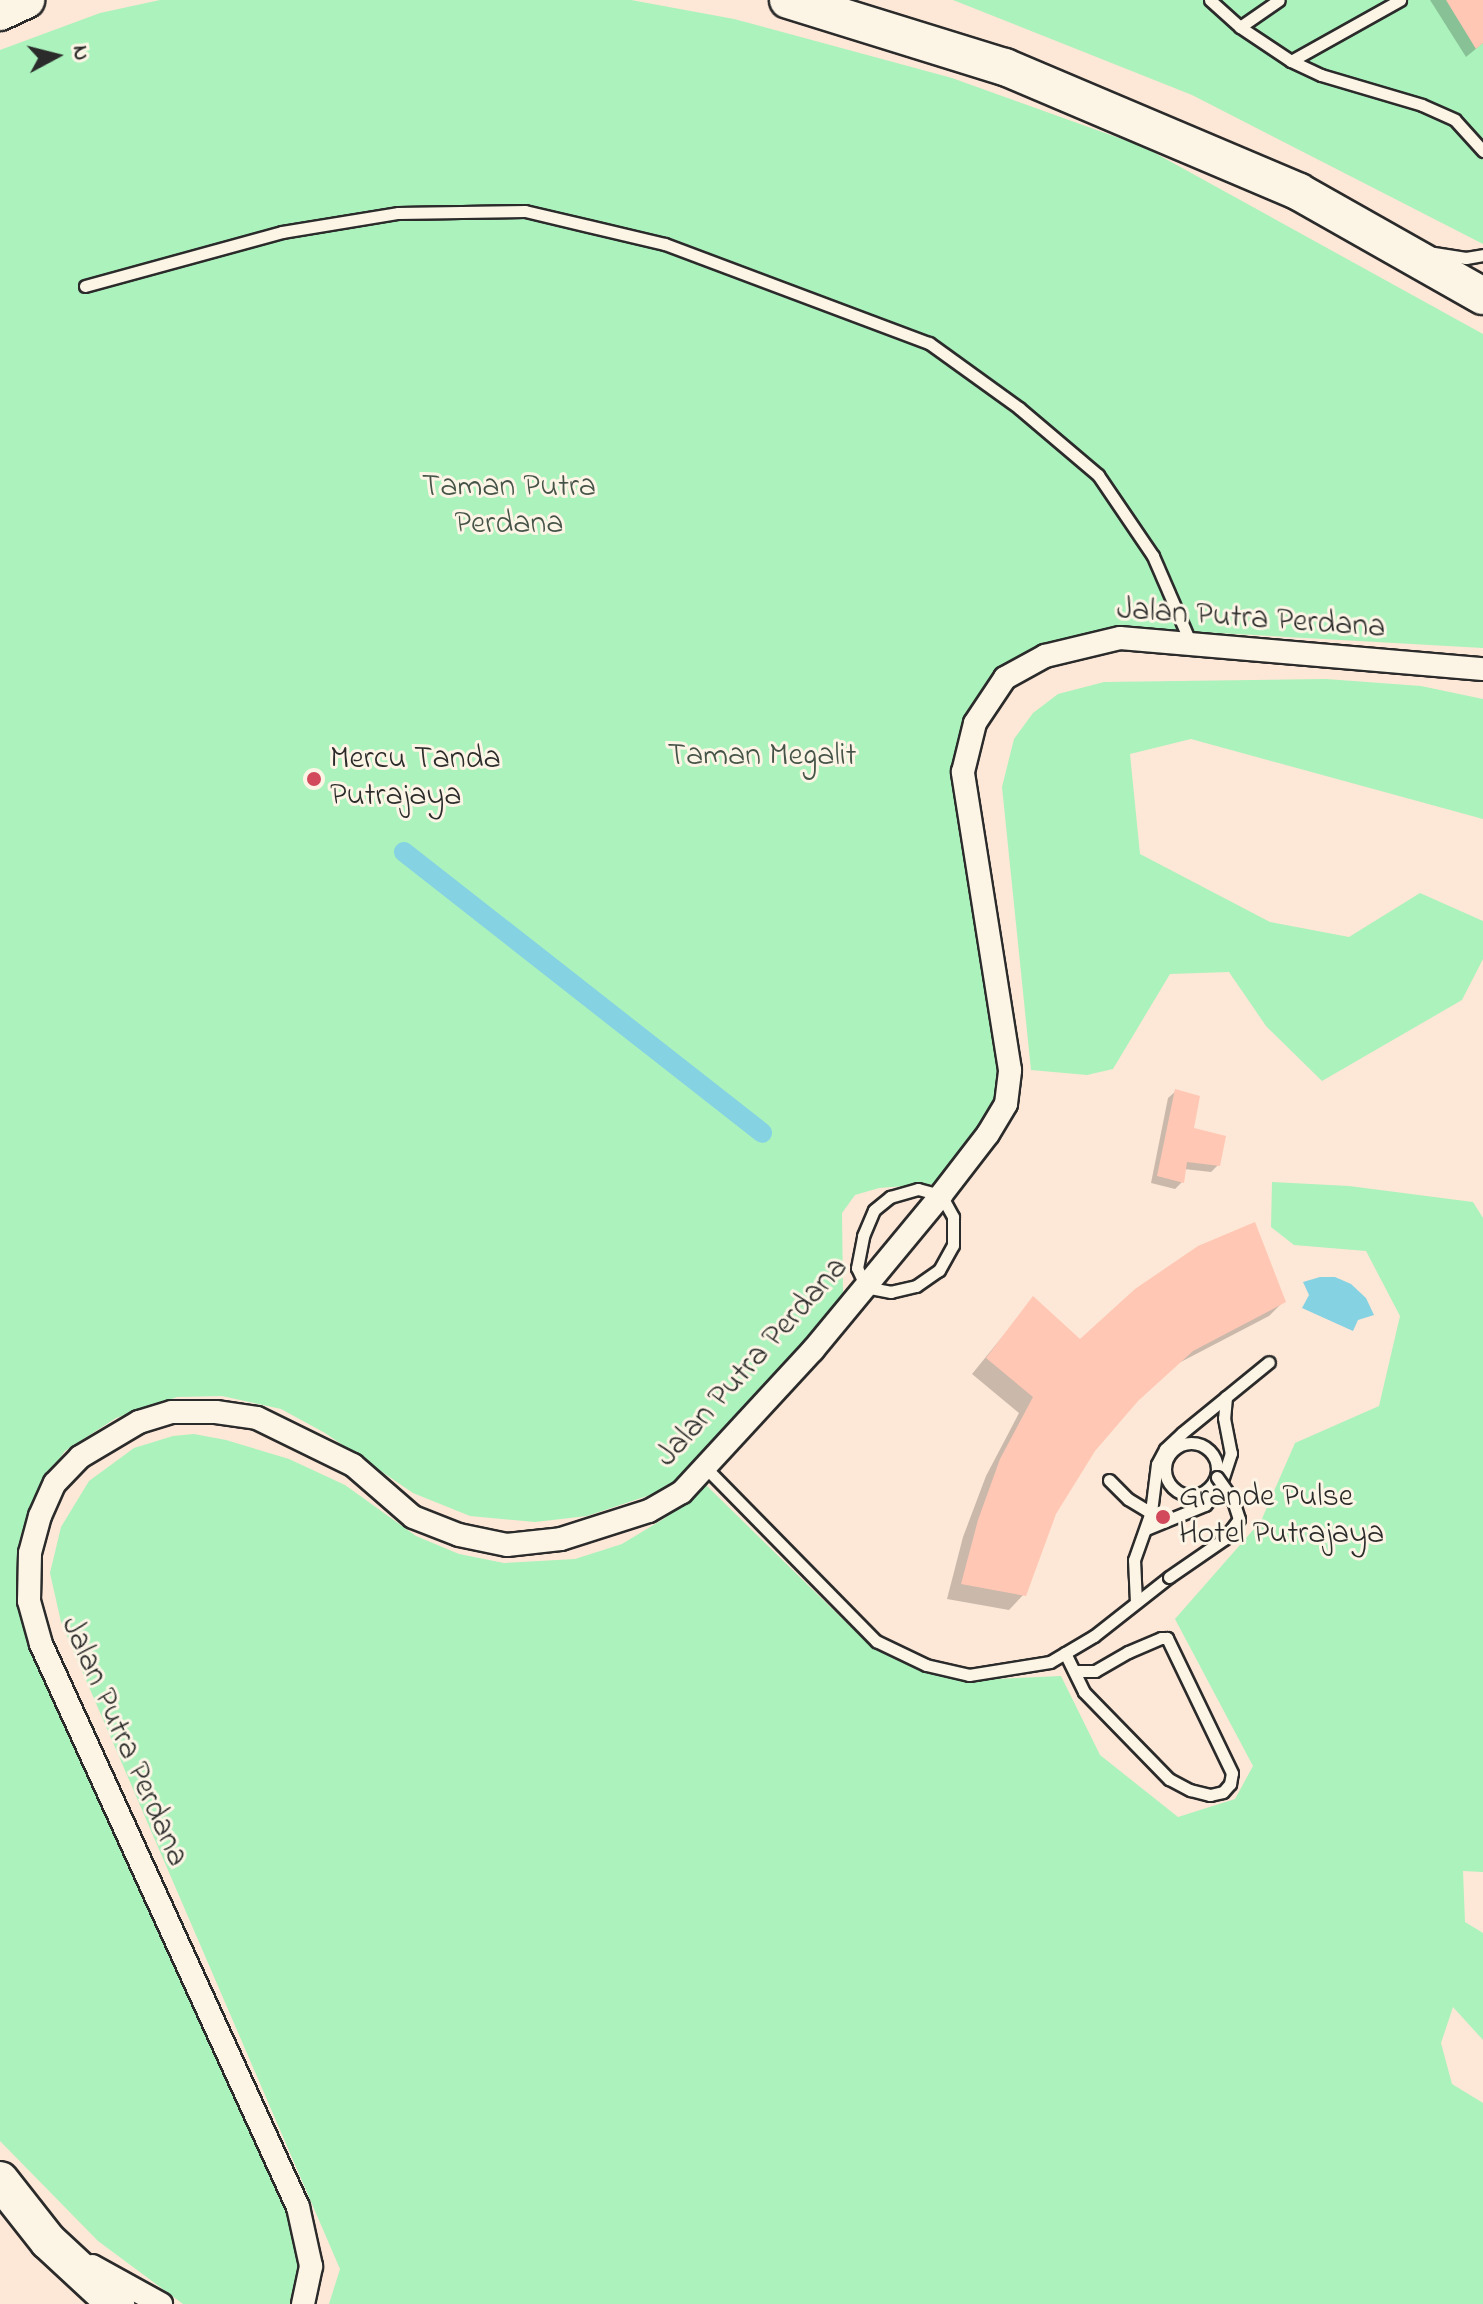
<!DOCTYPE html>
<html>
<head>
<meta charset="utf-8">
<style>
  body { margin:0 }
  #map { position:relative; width:1483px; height:2304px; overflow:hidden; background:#fde7d6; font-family:"Indie Flower",sans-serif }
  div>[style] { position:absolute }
  .green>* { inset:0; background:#acf2bd }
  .water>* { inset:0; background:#85d2e3 }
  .shadow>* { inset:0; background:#0003 }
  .canal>* { height:20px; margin:-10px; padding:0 10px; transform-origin:10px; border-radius:10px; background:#85d2e3 }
  .building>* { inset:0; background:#ffc7b4 }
  .roads { filter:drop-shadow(2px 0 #2b2b2b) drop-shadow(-2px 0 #2b2b2b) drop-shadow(0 2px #2b2b2b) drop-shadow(0 -2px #2b2b2b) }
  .service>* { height:11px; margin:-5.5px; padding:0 5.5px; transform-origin:5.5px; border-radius:5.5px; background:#fcf5e5 }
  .service>.ring { margin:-5.5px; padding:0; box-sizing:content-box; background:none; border:11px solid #fcf5e5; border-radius:50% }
  .minor>* { height:22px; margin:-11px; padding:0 11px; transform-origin:11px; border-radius:11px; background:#fcf5e5 }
  .primary>* { height:36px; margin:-18px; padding:0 18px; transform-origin:18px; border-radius:18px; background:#fcf5e5 }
  .bridges { filter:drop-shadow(2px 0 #2b2b2b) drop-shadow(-2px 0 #2b2b2b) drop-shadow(0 2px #2b2b2b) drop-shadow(0 -2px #2b2b2b) }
  .service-bridge>* { height:11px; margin:-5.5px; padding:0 5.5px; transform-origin:5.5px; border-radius:5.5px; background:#fcf5e5 }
  .dots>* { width:22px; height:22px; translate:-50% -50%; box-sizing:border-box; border:4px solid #fcf5e5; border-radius:50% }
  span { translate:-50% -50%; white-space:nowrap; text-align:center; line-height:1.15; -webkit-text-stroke:6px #fcf5e5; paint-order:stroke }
  .park-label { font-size:32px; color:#455348 }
  .street-label { font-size:32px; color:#2b2b2b }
  .poi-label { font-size:32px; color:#2b2b2b }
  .left { translate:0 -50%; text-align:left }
  .north { position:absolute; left:16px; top:16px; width:80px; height:80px; -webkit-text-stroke:6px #fcf5e5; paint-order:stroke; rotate:83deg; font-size:22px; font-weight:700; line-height:32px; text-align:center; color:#2b2b2b }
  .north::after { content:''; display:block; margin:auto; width:28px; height:36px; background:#2b2b2b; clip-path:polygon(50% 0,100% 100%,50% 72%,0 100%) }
</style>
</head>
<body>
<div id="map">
  <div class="green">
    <i style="clip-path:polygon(160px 0,631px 0,734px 19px,952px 78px,1144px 147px,1483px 334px,1483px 648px,1130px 628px,1055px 640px,1019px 659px,961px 750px,1002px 1044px,996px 1107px,951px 1174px,932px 1184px,879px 1188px,855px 1195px,842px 1213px,843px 1292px,831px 1319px,668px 1489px,587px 1516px,535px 1522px,470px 1516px,413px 1493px,325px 1433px,281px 1409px,222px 1396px,177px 1397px,116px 1418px,65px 1451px,47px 1476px,21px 1534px,16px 1589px,28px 1645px,276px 2167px,294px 2212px,304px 2276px,292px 2304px,183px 2304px,98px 2241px,0 2141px,0 50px,100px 13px)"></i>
    <i style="clip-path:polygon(953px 0,1483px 0,1483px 244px,1192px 95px)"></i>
    <i style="clip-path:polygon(1326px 679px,1421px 686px,1483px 699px,1483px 819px,1191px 739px,1130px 754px,1140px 854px,1270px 922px,1349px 937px,1420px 893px,1483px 921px,1483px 959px,1462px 1000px,1322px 1081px,1266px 1026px,1229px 972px,1170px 974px,1113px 1069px,1087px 1075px,1031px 1070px,1002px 787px,1014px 739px,1033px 713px,1058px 694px,1104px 682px)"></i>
    <i style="clip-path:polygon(1272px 1182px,1349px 1186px,1473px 1202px,1483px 1218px,1483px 1872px,1463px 1871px,1465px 1922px,1483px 1933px,1483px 2040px,1453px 2007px,1441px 2043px,1452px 2084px,1483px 2103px,1483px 2304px,329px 2304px,340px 2269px,61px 1622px,50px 1573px,61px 1527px,89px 1481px,134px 1448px,173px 1436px,194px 1434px,226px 1440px,289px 1459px,345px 1485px,416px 1536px,459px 1554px,504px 1563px,575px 1559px,622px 1544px,665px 1518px,705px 1484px,865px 1641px,912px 1667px,970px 1680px,1061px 1676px,1100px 1755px,1178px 1817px,1235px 1799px,1253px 1766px,1175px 1619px,1261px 1521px,1295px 1443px,1379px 1406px,1400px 1316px,1366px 1251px,1294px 1245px,1271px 1227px)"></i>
  </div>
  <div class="water">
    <i style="clip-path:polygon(1320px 1277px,1335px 1277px,1351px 1284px,1366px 1298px,1374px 1315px,1358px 1320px,1353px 1331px,1302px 1308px,1309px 1295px,1303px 1282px)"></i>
  </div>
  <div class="shadow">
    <i style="clip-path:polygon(1430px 0,1483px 0,1483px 43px,1466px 57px)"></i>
    <i style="clip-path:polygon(1176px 1091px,1192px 1130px,1218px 1165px,1211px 1172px,1184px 1169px,1182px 1182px,1175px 1189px,1151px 1183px,1168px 1098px)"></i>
    <i style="clip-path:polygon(1033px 1299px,1080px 1342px,1284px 1301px,1269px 1316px,1175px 1365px,1131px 1406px,1093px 1450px,1054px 1513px,1024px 1594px,1009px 1610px,947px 1599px,963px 1537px,986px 1476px,1019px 1413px,972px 1374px)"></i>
  </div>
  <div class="canal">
    <i style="left:404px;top:852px;width:455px;rotate:38.1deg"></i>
  </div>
  <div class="building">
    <i style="clip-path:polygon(1446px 0,1483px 0,1483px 43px,1476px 49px)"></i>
    <i style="clip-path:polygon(1175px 1089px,1200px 1096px,1194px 1128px,1226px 1136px,1220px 1166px,1187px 1162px,1184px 1183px,1157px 1176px)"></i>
    <i style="clip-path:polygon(1255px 1222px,1286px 1302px,1193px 1351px,1138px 1401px,1095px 1451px,1056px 1514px,1026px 1596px,961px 1584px,978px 1520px,1000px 1459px,1033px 1397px,986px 1358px,1033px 1296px,1080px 1339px,1135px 1289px,1198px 1246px)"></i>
  </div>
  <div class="roads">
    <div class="service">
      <i style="left:1210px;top:0;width:40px;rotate:42deg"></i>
      <i style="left:1240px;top:27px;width:61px;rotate:33.7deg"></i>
      <i style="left:1291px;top:61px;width:33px;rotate:25deg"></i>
      <i style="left:1321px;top:75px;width:105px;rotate:16.5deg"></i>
      <i style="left:1422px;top:105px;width:36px;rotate:24deg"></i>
      <i style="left:1455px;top:120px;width:42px;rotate:47.9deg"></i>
      <i style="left:1240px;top:27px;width:47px;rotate:-34.7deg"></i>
      <i style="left:1291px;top:61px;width:125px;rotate:-29.2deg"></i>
      <i style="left:1434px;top:253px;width:32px;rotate:9deg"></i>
      <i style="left:1466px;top:258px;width:17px;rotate:-10deg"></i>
      <i style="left:85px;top:286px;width:204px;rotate:-15.3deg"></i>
      <i style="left:282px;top:232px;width:118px;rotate:-9.3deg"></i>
      <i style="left:398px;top:213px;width:127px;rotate:-0.9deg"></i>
      <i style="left:525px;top:211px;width:144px;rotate:13.3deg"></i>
      <i style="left:665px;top:244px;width:282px;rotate:20.6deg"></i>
      <i style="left:929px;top:343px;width:111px;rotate:35.8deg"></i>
      <i style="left:1019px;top:408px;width:104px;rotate:40.3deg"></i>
      <i style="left:1098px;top:475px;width:98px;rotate:55.8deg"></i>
      <i style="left:1153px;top:556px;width:96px;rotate:66.6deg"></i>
      <i style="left:918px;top:1189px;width:24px;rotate:15deg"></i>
      <i style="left:941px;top:1195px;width:25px;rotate:61deg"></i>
      <i style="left:953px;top:1217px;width:28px;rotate:90deg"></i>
      <i style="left:953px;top:1245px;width:29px;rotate:119deg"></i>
      <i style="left:939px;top:1270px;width:28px;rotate:145deg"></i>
      <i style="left:916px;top:1286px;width:26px;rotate:167deg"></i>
      <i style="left:891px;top:1292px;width:25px;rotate:-169deg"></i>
      <i style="left:866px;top:1287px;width:21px;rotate:-115deg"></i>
      <i style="left:857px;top:1268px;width:33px;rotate:-79deg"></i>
      <i style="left:863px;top:1236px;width:28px;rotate:-67deg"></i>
      <i style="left:874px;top:1210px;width:21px;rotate:-39deg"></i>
      <i style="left:890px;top:1197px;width:29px;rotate:-16deg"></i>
      <i style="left:1226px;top:1397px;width:55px;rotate:-39.1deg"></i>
      <i class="ring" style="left:1165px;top:1443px;width:41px;height:41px"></i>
      <i style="left:706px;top:1468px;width:243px;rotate:45.5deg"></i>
      <i style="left:876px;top:1641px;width:55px;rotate:25.6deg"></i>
      <i style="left:926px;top:1665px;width:44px;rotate:13.1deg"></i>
      <i style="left:969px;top:1675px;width:82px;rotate:-9.1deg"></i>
      <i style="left:1050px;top:1662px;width:51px;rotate:-30.6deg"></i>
      <i style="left:1094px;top:1636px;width:95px;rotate:-38.2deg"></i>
      <i style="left:1109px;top:1480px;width:27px;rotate:45deg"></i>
      <i style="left:1128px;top:1499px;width:31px;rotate:31deg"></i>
      <i style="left:1136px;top:1602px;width:42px;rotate:-92.7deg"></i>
      <i style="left:1134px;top:1560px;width:51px;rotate:-70.5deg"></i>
      <i style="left:1151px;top:1512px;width:48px;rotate:-82.9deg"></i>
      <i style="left:1157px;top:1464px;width:17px;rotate:-62deg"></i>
      <i style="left:1165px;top:1449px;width:23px;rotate:-43deg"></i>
      <i style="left:1182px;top:1433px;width:57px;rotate:-39.3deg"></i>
      <i style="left:1226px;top:1397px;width:21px;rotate:95deg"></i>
      <i style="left:1224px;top:1418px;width:36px;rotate:79deg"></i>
      <i style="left:1231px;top:1453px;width:38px;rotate:108deg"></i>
      <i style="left:1219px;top:1489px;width:21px;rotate:131deg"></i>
      <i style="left:1205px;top:1505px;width:64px;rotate:157.9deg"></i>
      <i style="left:1065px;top:1653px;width:43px;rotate:64deg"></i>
      <i style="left:1084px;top:1692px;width:122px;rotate:45.7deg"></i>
      <i style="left:1169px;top:1779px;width:24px;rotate:28deg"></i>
      <i style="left:1190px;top:1790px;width:21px;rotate:14deg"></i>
      <i style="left:1210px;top:1795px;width:13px;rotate:-13deg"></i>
      <i style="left:1223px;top:1792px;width:11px;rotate:-49deg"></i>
      <i style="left:1230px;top:1784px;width:11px;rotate:-80deg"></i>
      <i style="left:1232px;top:1773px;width:150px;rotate:-115.7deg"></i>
      <i style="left:1167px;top:1638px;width:6px;rotate:180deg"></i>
      <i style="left:1161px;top:1638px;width:36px;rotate:157deg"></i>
      <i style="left:1128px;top:1652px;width:38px;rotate:150deg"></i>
      <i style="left:1095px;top:1671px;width:20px;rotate:180deg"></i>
    </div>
    <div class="minor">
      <i style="left:92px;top:2266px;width:79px;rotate:28.8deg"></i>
      <i style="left:303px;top:2304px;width:39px;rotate:-78deg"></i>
      <i style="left:311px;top:2266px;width:60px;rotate:-102.4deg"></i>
      <i style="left:298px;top:2207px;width:619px;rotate:-114.54deg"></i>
      <i style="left:41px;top:1644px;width:45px;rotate:-105.6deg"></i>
      <i style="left:29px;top:1601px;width:48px;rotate:-88.8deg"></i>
      <i style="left:30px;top:1553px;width:38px;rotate:-75deg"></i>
      <i style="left:40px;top:1516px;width:36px;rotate:-66deg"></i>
      <i style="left:55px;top:1483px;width:36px;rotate:-46deg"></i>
      <i style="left:80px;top:1457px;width:69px;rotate:-30.7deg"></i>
      <i style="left:139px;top:1422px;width:34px;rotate:-17deg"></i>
      <i style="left:172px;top:1412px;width:44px"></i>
      <i style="left:216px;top:1412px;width:41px;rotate:8.3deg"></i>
      <i style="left:257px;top:1418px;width:107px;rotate:26.1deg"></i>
      <i style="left:353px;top:1465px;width:79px;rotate:40.9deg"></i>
      <i style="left:413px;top:1517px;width:49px;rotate:21.4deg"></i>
      <i style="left:459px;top:1535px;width:49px;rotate:11.8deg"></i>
      <i style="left:507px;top:1545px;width:54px;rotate:-6.3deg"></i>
      <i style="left:561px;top:1539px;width:92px;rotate:-17.7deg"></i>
      <i style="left:649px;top:1511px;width:38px;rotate:-30deg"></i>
      <i style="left:682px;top:1492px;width:193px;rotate:-47.3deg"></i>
      <i style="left:813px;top:1350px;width:201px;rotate:-50.4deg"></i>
      <i style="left:941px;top:1195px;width:77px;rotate:-52.4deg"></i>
      <i style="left:988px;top:1134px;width:35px;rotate:-59deg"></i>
      <i style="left:1006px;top:1104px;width:34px;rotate:-83deg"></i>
      <i style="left:1010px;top:1070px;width:302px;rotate:-99deg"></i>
      <i style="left:963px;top:772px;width:50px;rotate:-76.2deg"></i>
      <i style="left:975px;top:723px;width:54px;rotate:-56.3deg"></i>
      <i style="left:1005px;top:678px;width:46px;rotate:-28.8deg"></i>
      <i style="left:1045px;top:656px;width:77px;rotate:-13.5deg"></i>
      <i style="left:1120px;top:638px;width:364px;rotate:4.9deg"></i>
    </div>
    <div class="primary">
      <i style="left:788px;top:0;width:227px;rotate:17.2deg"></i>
      <i style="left:1005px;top:67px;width:319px;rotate:23deg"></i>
      <i style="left:1299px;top:192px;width:211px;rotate:29.5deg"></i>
      <i style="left:0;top:12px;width:29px;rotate:-25deg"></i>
      <i style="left:0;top:2180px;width:78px;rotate:51.8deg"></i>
      <i style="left:48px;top:2241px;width:93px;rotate:42.8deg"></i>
    </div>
  </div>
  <div class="bridges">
    <div class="service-bridge">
      <i style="left:1169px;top:1577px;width:67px;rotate:-34.6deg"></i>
      <i style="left:1224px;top:1539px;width:25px;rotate:-53deg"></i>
      <i style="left:1239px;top:1519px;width:20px;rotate:-108deg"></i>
      <i style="left:1233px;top:1500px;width:28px;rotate:-125deg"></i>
    </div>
  </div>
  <div class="dots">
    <i style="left:314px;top:779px;background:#d1495b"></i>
    <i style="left:1163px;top:1517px;background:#d1495b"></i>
  </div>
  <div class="park-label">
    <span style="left:509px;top:507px">Taman Putra<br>Perdana</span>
    <span style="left:762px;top:757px">Taman Megalit</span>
  </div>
  <div class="street-label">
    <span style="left:1251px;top:620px;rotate:4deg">Jalan Putra Perdana</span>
    <span style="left:753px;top:1363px;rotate:-48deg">Jalan Putra Perdana</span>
    <span style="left:123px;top:1742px;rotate:66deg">Jalan Putra Perdana</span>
  </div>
  <div class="poi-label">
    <span class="left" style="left:330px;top:779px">Mercu Tanda<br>Putrajaya</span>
    <span class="left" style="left:1179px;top:1517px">Grande Pulse<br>Hotel Putrajaya</span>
  </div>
  <div class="north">N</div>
</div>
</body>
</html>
